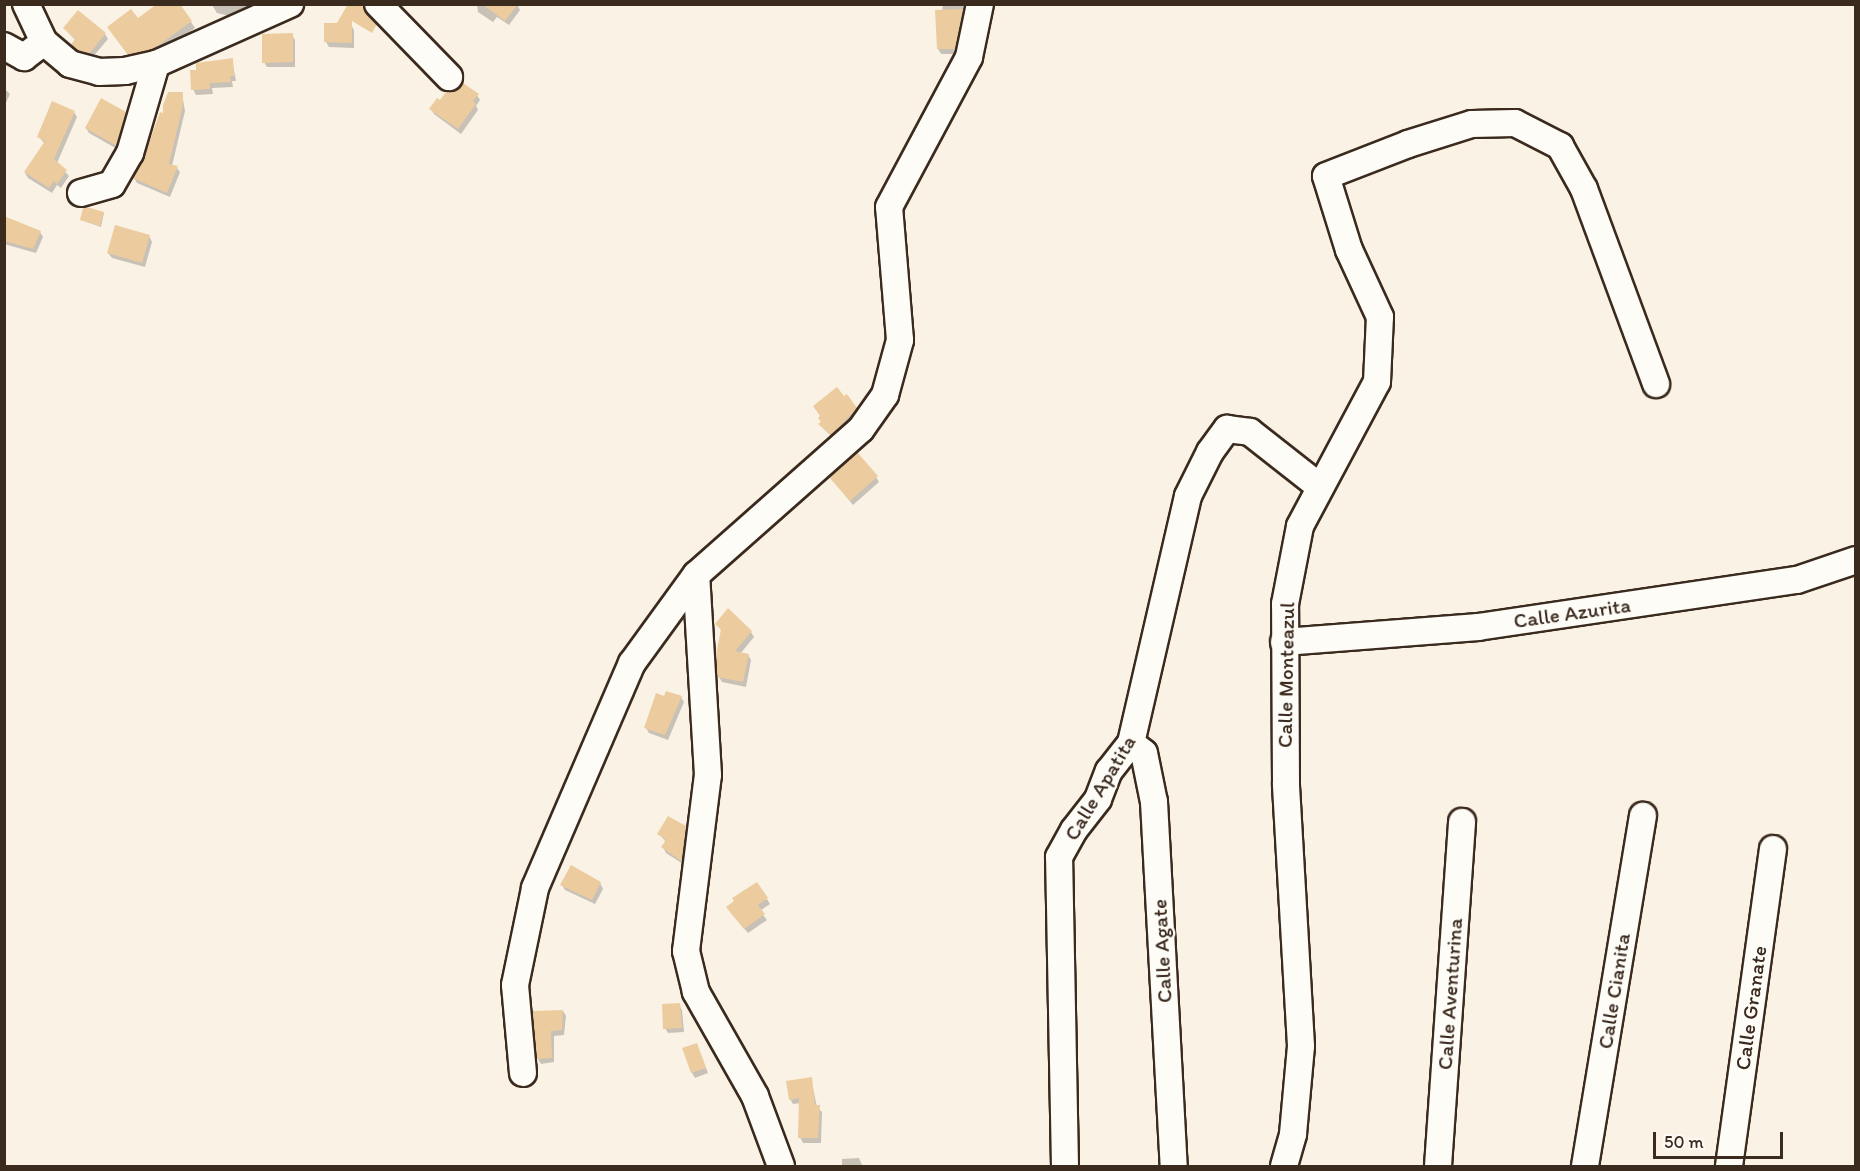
<!DOCTYPE html>
<html>
<head>
<meta charset="utf-8">
<style>
  body { margin:0 }
  #map { position:relative; width:1860px; height:1171px; overflow:hidden; background:#faf2e5; font-family:Itim,sans-serif }
  div>[style] { position:absolute }
  .shadow>* { inset:0; background:#0003 }
  .building>* { inset:0; background:#eccc9e }
  .roads { filter:drop-shadow(2px 0 #3b2a1e) drop-shadow(-2px 0 #3b2a1e) drop-shadow(0 2px #3b2a1e) drop-shadow(0 -2px #3b2a1e) }
  .minor>* { height:26px; margin:-13px; padding:0 13px; transform-origin:13px; border-radius:13px; background:#fdfcf7 }
  span { translate:-50% -50%; white-space:nowrap; text-align:center; line-height:1.15; -webkit-text-stroke:4.5px #fdfcf7; paint-order:stroke }
  .street-label { font-size:21px; color:#3b2a1e }
  .frame { position:absolute; inset:0; border:6px solid #3b2a1e; pointer-events:none }
  .scale { position:absolute; left:1653px; top:1132px; width:130px; height:27px; box-sizing:border-box; border:3px solid #3b2a1e; border-top:0; padding-left:8px; font-size:18px; line-height:21px; white-space:nowrap; color:#3b2a1e; -webkit-text-stroke:4px #fdfcf7; paint-order:stroke }
</style>
</head>
<body>
<div id="map">
  <div class="shadow">
    <i style="clip-path:polygon(252px 4px,249px 15px,242px 19px,217px 13px,212px 5px)"></i>
    <i style="clip-path:polygon(477px 4px,517px 4px,520px 10px,509px 25px,497px 17px,493px 22px,478px 12px)"></i>
    <i style="clip-path:polygon(943px 4px,965px 4px,965px 19px,958px 54px,941px 54px,938px 49px)"></i>
    <i style="clip-path:polygon(191px 22px,195px 28px,156px 56px,133px 61px,113px 34px)"></i>
    <i style="clip-path:polygon(351px 25px,354px 30px,354px 48px,329px 47px,326px 42px)"></i>
    <i style="clip-path:polygon(64px 28px,105px 34px,108px 39px,92px 58px,75px 50px,72px 45px,76px 41px)"></i>
    <i style="clip-path:polygon(292px 35px,295px 40px,295px 67px,267px 67px,264px 62px)"></i>
    <i style="clip-path:polygon(232px 60px,236px 81px,232px 81px,233px 87px,212px 88px,213px 94px,196px 95px,193px 89px,197px 64px)"></i>
    <i style="clip-path:polygon(4px 88px,10px 94px,4px 107px)"></i>
    <i style="clip-path:polygon(182px 93px,185px 111px,172px 166px,177px 168px,180px 172px,170px 197px,137px 183px,134px 178px,165px 115px)"></i>
    <i style="clip-path:polygon(477px 95px,480px 100px,476px 106px,478px 110px,461px 134px,434px 114px,431px 109px,440px 102px)"></i>
    <i style="clip-path:polygon(74px 112px,77px 117px,57px 163px,69px 176px,61px 188px,57px 185px,52px 193px,28px 178px,25px 173px,45px 144px,39px 137px)"></i>
    <i style="clip-path:polygon(125px 113px,128px 119px,119px 150px,89px 133px,86px 128px)"></i>
    <i style="clip-path:polygon(104px 213px,101px 227px,81px 220px)"></i>
    <i style="clip-path:polygon(4px 226px,40px 232px,43px 237px,36px 253px,4px 244px)"></i>
    <i style="clip-path:polygon(149px 236px,152px 242px,145px 267px,112px 258px,108px 253px)"></i>
    <i style="clip-path:polygon(847px 396px,859px 414px,835px 440px,820px 425px)"></i>
    <i style="clip-path:polygon(876px 477px,879px 482px,853px 505px,831px 478px)"></i>
    <i style="clip-path:polygon(716px 624px,751px 632px,754px 637px,740px 654px,748px 655px,751px 660px,746px 687px,722px 682px,719px 677px,722px 631px)"></i>
    <i style="clip-path:polygon(665px 697px,681px 697px,684px 702px,668px 740px,649px 733px,646px 728px)"></i>
    <i style="clip-path:polygon(685px 828px,689px 833px,683px 864px,666px 853px,663px 847px,666px 842px,659px 834px)"></i>
    <i style="clip-path:polygon(600px 883px,603px 889px,595px 904px,565px 890px,562px 885px)"></i>
    <i style="clip-path:polygon(767px 899px,770px 904px,760px 911px,767px 920px,748px 933px,730px 912px)"></i>
    <i style="clip-path:polygon(679px 1005px,682px 1010px,684px 1032px,668px 1033px,665px 1028px)"></i>
    <i style="clip-path:polygon(563px 1011px,566px 1016px,564px 1035px,554px 1036px,554px 1062px,541px 1064px,538px 1059px,534px 1012px)"></i>
    <i style="clip-path:polygon(697px 1045px,708px 1073px,695px 1078px,692px 1073px)"></i>
    <i style="clip-path:polygon(811px 1079px,817px 1107px,822px 1112px,821px 1143px,803px 1143px,800px 1137px,801px 1103px,793px 1104px,790px 1099px)"></i>
    <i style="clip-path:polygon(859px 1158px,862px 1165px,866px 1166px,842px 1166px,842px 1159px)"></i>
  </div>
  <div class="building">
    <i style="clip-path:polygon(157px 4px,180px 4px,192px 21px,152px 50px,128px 55px,107px 27px,131px 9px,138px 18px)"></i>
    <i style="clip-path:polygon(348px 4px,363px 4px,367px 14px,377px 24px,372px 33px,352px 21px,352px 43px,324px 42px,324px 23px,337px 23px)"></i>
    <i style="clip-path:polygon(482px 4px,518px 4px,505px 21px)"></i>
    <i style="clip-path:polygon(963px 9px,955px 49px,937px 49px,935px 10px)"></i>
    <i style="clip-path:polygon(78px 10px,106px 33px,89px 54px,77px 50px,71px 45px,75px 39px,63px 28px)"></i>
    <i style="clip-path:polygon(293px 33px,293px 62px,262px 63px,262px 34px)"></i>
    <i style="clip-path:polygon(233px 58px,234px 76px,230px 76px,231px 82px,210px 83px,210px 89px,191px 90px,190px 70px,196px 70px,196px 63px)"></i>
    <i style="clip-path:polygon(463px 83px,479px 94px,473px 101px,476px 104px,458px 129px,429px 109px,437px 98px,440px 100px,446px 92px,453px 91px)"></i>
    <i style="clip-path:polygon(168px 92px,183px 92px,183px 105px,169px 164px,178px 166px,167px 193px,133px 178px,144px 157px,160px 112px,163px 113px,163px 105px)"></i>
    <i style="clip-path:polygon(101px 98px,126px 112px,117px 146px,85px 128px)"></i>
    <i style="clip-path:polygon(52px 101px,75px 111px,54px 159px,67px 170px,57px 184px,54px 181px,49px 188px,24px 172px,45px 141px,37px 137px)"></i>
    <i style="clip-path:polygon(87px 207px,104px 212px,100px 226px,80px 220px,83px 208px)"></i>
    <i style="clip-path:polygon(4px 216px,41px 231px,33px 249px,4px 241px)"></i>
    <i style="clip-path:polygon(115px 225px,150px 235px,142px 263px,107px 253px)"></i>
    <i style="clip-path:polygon(837px 387px,844px 396px,847px 394px,857px 408px,831px 435px,818px 424px,821px 422px,818px 418px,820px 416px,813px 406px)"></i>
    <i style="clip-path:polygon(857px 452px,878px 476px,850px 501px,829px 477px)"></i>
    <i style="clip-path:polygon(728px 608px,752px 631px,735px 651px,749px 654px,743px 682px,717px 677px,716px 655px,721px 629px,715px 624px)"></i>
    <i style="clip-path:polygon(666px 691px,682px 696px,665px 735px,644px 728px,656px 693px,664px 696px)"></i>
    <i style="clip-path:polygon(668px 816px,686px 826px,681px 861px,661px 847px,666px 840px,657px 834px)"></i>
    <i style="clip-path:polygon(571px 865px,601px 882px,592px 900px,560px 885px)"></i>
    <i style="clip-path:polygon(757px 882px,768px 898px,758px 905px,765px 914px,744px 929px,726px 907px,734px 901px,732px 898px)"></i>
    <i style="clip-path:polygon(680px 1003px,682px 1028px,663px 1029px,662px 1004px)"></i>
    <i style="clip-path:polygon(563px 1010px,562px 1030px,551px 1031px,552px 1058px,537px 1059px,532px 1011px)"></i>
    <i style="clip-path:polygon(697px 1043px,706px 1068px,691px 1073px,682px 1048px)"></i>
    <i style="clip-path:polygon(812px 1077px,815px 1105px,820px 1105px,818px 1138px,798px 1138px,799px 1098px,789px 1100px,786px 1081px)"></i>
  </div>
  <div class="roads">
    <div class="minor">
      <i style="left:26px;top:4px;width:42px;rotate:64.7deg"></i>
      <i style="left:44px;top:42px;width:34px;rotate:40deg"></i>
      <i style="left:70px;top:64px;width:30px;rotate:15deg"></i>
      <i style="left:99px;top:72px;width:26px;rotate:-2deg"></i>
      <i style="left:125px;top:71px;width:32px;rotate:-13deg"></i>
      <i style="left:156px;top:64px;width:147px;rotate:-24.1deg"></i>
      <i style="left:378px;top:4px;width:102px;rotate:45.8deg"></i>
      <i style="left:4px;top:46px;width:23px;rotate:29deg"></i>
      <i style="left:24px;top:57px;width:25px;rotate:-37deg"></i>
      <i style="left:81px;top:193px;width:32px;rotate:-16deg"></i>
      <i style="left:112px;top:184px;width:36px;rotate:-60deg"></i>
      <i style="left:130px;top:153px;width:93px;rotate:-73.7deg"></i>
      <i style="left:1284px;top:642px;width:195px;rotate:-4.4deg"></i>
      <i style="left:1478px;top:627px;width:322px;rotate:-8.4deg"></i>
      <i style="left:1797px;top:580px;width:62px;rotate:-18.7deg"></i>
      <i style="left:1131px;top:743px;width:16px;rotate:38deg"></i>
      <i style="left:1144px;top:753px;width:50px;rotate:78.5deg"></i>
      <i style="left:1154px;top:802px;width:365px;rotate:86.9deg"></i>
      <i style="left:523px;top:1073px;width:88px;rotate:-95.2deg"></i>
      <i style="left:515px;top:985px;width:99px;rotate:-78.3deg"></i>
      <i style="left:535px;top:888px;width:245px;rotate:-66.7deg"></i>
      <i style="left:632px;top:663px;width:109px;rotate:-54deg"></i>
      <i style="left:781px;top:1166px;width:75px;rotate:-110.4deg"></i>
      <i style="left:755px;top:1096px;width:120px;rotate:-119.6deg"></i>
      <i style="left:696px;top:992px;width:42px;rotate:-103.7deg"></i>
      <i style="left:686px;top:951px;width:177px;rotate:-82.9deg"></i>
      <i style="left:708px;top:775px;width:200px;rotate:-93.4deg"></i>
      <i style="left:696px;top:575px;width:220px;rotate:-41.5deg"></i>
      <i style="left:861px;top:429px;width:42px;rotate:-54.8deg"></i>
      <i style="left:885px;top:395px;width:57px;rotate:-74.7deg"></i>
      <i style="left:900px;top:340px;width:133px;rotate:-94.7deg"></i>
      <i style="left:889px;top:207px;width:170px;rotate:-61.9deg"></i>
      <i style="left:969px;top:57px;width:54px;rotate:-78.3deg"></i>
      <i style="left:1065px;top:1166px;width:309px;rotate:-91.1deg"></i>
      <i style="left:1059px;top:857px;width:31px;rotate:-61deg"></i>
      <i style="left:1074px;top:830px;width:39px;rotate:-52deg"></i>
      <i style="left:1098px;top:799px;width:30px;rotate:-69deg"></i>
      <i style="left:1109px;top:771px;width:36px;rotate:-52deg"></i>
      <i style="left:1131px;top:743px;width:253px;rotate:-77deg"></i>
      <i style="left:1188px;top:496px;width:49px;rotate:-63.4deg"></i>
      <i style="left:1210px;top:452px;width:29px;rotate:-54deg"></i>
      <i style="left:1227px;top:429px;width:23px;rotate:7deg"></i>
      <i style="left:1250px;top:432px;width:89px;rotate:38.2deg"></i>
      <i style="left:1284px;top:1166px;width:33px;rotate:-74deg"></i>
      <i style="left:1293px;top:1134px;width:88px;rotate:-84.8deg"></i>
      <i style="left:1301px;top:1046px;width:263px;rotate:-93.3deg"></i>
      <i style="left:1286px;top:783px;width:179px;rotate:-90.3deg"></i>
      <i style="left:1285px;top:604px;width:79px;rotate:-79.1deg"></i>
      <i style="left:1300px;top:526px;width:163px;rotate:-61.9deg"></i>
      <i style="left:1377px;top:382px;width:65px;rotate:-87.4deg"></i>
      <i style="left:1380px;top:317px;width:74px;rotate:-114.8deg"></i>
      <i style="left:1349px;top:250px;width:77px;rotate:-107.3deg"></i>
      <i style="left:1326px;top:176px;width:88px;rotate:-21.3deg"></i>
      <i style="left:1408px;top:144px;width:67px;rotate:-17.4deg"></i>
      <i style="left:1472px;top:124px;width:43px;rotate:-1.3deg"></i>
      <i style="left:1515px;top:123px;width:51px;rotate:27.1deg"></i>
      <i style="left:1560px;top:146px;width:49px;rotate:60.8deg"></i>
      <i style="left:1584px;top:189px;width:208px;rotate:69.7deg"></i>
      <i style="left:1438px;top:1166px;width:345px;rotate:-86deg"></i>
      <i style="left:1585px;top:1166px;width:355px;rotate:-80.6deg"></i>
      <i style="left:1729px;top:1166px;width:320px;rotate:-82.1deg"></i>
    </div>
  </div>
  <div class="street-label">
    <span style="left:1572px;top:613px;rotate:-8deg">Calle Azurita</span>
    <span style="left:1286px;top:675px;rotate:-89deg">Calle Monteazul</span>
    <span style="left:1100px;top:788px;rotate:-59deg">Calle Apatita</span>
    <span style="left:1162px;top:951px;rotate:-93deg">Calle Agate</span>
    <span style="left:1614px;top:991px;rotate:-81deg">Calle Cianita</span>
    <span style="left:1450px;top:994px;rotate:-86deg">Calle Aventurina</span>
    <span style="left:1751px;top:1008px;rotate:-82deg">Calle Granate</span>
  </div>
  <div class="frame"></div>
  <div class="scale">50 m</div>
</div>
</body>
</html>
